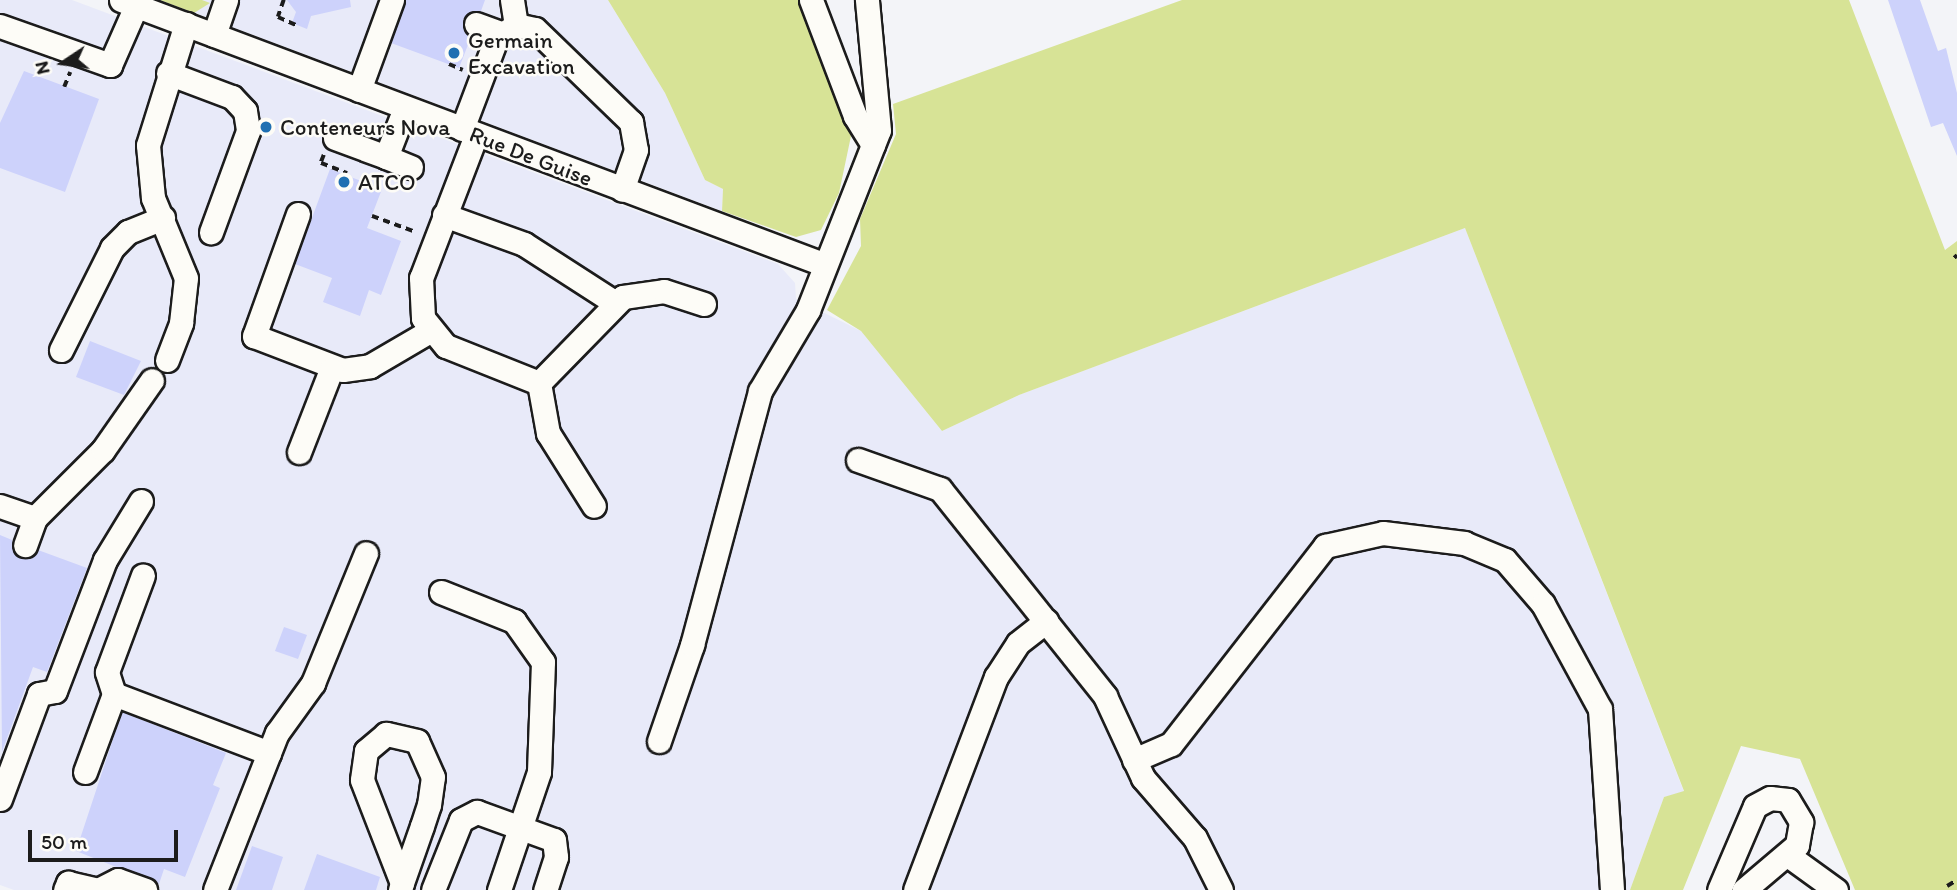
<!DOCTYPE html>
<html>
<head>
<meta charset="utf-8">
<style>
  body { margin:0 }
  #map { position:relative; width:1957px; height:890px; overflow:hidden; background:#f3f4f8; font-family:Itim,sans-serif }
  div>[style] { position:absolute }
  .built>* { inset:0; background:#e8eaf9 }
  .green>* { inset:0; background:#d7e396 }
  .building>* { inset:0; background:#cdd2fb }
  .path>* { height:3.5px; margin-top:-1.75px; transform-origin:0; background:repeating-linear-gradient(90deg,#1c1c1c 0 7px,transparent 0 12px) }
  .roads { filter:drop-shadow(2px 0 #1c1c1c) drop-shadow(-2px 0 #1c1c1c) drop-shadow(0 2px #1c1c1c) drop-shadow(0 -2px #1c1c1c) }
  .minor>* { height:23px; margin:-11.5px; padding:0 11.5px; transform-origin:11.5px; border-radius:11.5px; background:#fdfcf7 }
  .dots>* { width:19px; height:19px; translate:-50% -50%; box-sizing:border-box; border:4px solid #fdfcf7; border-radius:50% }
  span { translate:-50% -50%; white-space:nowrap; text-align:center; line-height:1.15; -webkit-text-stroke:5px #fdfcf7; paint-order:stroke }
  .poi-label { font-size:23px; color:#1c1c1c }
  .left { translate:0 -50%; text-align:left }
  .street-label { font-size:23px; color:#1c1c1c }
  .north { position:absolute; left:28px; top:28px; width:70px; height:70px; -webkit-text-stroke:5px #fdfcf7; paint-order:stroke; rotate:257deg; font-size:19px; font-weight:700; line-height:28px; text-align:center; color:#1c1c1c }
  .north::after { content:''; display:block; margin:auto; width:24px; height:32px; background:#1c1c1c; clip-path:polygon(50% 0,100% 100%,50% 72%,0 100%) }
  .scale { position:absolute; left:28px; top:830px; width:150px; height:32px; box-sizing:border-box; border:4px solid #1c1c1c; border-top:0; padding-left:9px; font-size:21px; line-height:24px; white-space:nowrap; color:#1c1c1c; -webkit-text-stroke:5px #fdfcf7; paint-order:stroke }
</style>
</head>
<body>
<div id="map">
  <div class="built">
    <i style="clip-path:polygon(0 0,72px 0,778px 264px,795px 283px,796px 299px,861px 331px,942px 431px,1019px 395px,1465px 228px,1684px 792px,1664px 797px,1630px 890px,14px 890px,0 885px)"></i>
    <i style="clip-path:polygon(160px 0,608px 0,665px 93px,705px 180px,723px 189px,722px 211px)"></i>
  </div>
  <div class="green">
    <i style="clip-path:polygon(160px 0,202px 0,210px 3px,194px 13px)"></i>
    <i style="clip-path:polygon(608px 0,800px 0,851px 136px,839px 193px,821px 230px,796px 237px,722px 211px,723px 189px,705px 180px,665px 93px)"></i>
    <i style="clip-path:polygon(1182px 0,1849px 0,1945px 250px,1957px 241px,1957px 890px,1855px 890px,1800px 759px,1741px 746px,1683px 890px,1630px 890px,1664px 797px,1684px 791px,1465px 228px,1019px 395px,942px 431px,861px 331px,827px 310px,861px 246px,860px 219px,896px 134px,893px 104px)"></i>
  </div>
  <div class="building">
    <i style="clip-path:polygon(287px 0,350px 0,351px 7px,311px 16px,307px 29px,292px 23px,296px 12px)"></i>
    <i style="clip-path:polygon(406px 0,485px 0,481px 11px,463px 19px,471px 37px,459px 68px,391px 43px)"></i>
    <i style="clip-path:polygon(1888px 0,1920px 0,1938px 51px,1946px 48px,1957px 93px,1957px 156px,1943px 123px,1931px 127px)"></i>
    <i style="clip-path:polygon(24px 71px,99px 99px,65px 192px,0 168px,0 123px)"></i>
    <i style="clip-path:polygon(330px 169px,382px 189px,367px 228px,401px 241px,381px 295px,369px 290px,360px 316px,323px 302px,332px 278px,295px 264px)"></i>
    <i style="clip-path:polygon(90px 341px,141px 361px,124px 395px,76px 377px)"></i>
    <i style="clip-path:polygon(0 535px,12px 540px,20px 558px,38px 550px,87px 568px,47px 672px,33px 667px,2px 752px)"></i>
    <i style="clip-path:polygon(284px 627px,307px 635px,298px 659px,275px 651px)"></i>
    <i style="clip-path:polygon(122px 712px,226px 753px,213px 785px,220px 788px,185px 877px,164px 869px,159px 884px,76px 851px)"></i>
    <i style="clip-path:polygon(252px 846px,283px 857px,272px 890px,236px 890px)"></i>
    <i style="clip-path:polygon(317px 854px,380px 877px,376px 890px,304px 890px)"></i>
  </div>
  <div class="path">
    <i style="left:284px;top:0;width:18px;rotate:109deg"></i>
    <i style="left:278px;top:17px;width:20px;rotate:24deg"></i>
    <i style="left:449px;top:64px;width:15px;rotate:23deg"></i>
    <i style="left:64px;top:87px;width:16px;rotate:-68deg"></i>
    <i style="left:324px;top:155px;width:9px;rotate:111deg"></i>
    <i style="left:321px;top:163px;width:28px;rotate:21deg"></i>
    <i style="left:372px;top:216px;width:47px;rotate:20deg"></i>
    <i style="left:1954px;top:258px;width:4px;rotate:-45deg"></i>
    <i style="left:1947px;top:886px;width:12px;rotate:-31deg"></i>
  </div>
  <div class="roads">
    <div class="minor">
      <i style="left:121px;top:0;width:750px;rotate:20.61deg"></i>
      <i style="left:512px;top:0;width:25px;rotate:81deg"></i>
      <i style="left:811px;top:0;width:124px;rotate:69.2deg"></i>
      <i style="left:855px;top:116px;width:34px;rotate:58deg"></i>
      <i style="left:476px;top:24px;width:27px;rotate:20deg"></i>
      <i style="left:0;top:26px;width:117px;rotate:19.5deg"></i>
      <i style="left:110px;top:65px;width:64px;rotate:-66.2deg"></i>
      <i style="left:214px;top:35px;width:37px;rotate:-71deg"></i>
      <i style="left:168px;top:73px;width:68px;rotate:20.6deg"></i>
      <i style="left:232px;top:97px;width:19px;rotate:47deg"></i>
      <i style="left:245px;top:111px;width:20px;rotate:81deg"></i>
      <i style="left:248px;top:131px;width:108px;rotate:110.1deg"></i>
      <i style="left:359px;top:90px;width:96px;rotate:-69.9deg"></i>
      <i style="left:462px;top:129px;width:96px;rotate:-69.3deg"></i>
      <i style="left:496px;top:39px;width:24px;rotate:-35deg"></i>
      <i style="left:516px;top:25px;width:19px;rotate:12deg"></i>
      <i style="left:535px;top:29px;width:134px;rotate:44.1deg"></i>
      <i style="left:631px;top:122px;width:28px;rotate:80deg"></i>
      <i style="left:636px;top:150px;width:42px;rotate:109.3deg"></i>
      <i style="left:476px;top:135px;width:153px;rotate:111deg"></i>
      <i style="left:421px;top:278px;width:40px;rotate:87.1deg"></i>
      <i style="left:423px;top:318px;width:36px;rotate:51deg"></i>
      <i style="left:446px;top:346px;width:100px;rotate:21.7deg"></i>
      <i style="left:539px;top:383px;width:120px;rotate:-45.7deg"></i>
      <i style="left:623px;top:297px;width:41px;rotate:-8.3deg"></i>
      <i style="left:664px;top:291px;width:42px;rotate:18deg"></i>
      <i style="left:335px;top:138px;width:54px;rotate:20.4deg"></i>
      <i style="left:386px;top:157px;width:53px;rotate:-68.8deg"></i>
      <i style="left:386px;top:157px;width:27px;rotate:22deg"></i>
      <i style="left:298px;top:214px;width:130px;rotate:109.8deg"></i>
      <i style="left:254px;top:336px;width:95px;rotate:20.9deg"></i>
      <i style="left:343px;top:370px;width:27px;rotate:-8deg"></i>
      <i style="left:370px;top:366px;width:69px;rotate:-30.3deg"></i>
      <i style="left:444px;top:215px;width:85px;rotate:19.9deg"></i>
      <i style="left:524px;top:244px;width:107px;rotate:32.8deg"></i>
      <i style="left:61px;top:350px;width:114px;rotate:-63.4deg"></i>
      <i style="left:112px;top:248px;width:23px;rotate:-45deg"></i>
      <i style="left:128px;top:232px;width:38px;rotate:-22deg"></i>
      <i style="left:167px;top:360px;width:40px;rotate:-69deg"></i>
      <i style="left:181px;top:323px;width:45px;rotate:-83.7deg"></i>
      <i style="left:186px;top:278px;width:87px;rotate:-112.4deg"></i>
      <i style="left:153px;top:198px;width:53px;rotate:-95.4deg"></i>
      <i style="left:148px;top:145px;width:127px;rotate:-72.6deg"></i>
      <i style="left:539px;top:383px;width:51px;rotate:79.8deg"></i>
      <i style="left:548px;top:433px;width:86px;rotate:57.8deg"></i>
      <i style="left:299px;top:452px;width:88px;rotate:-68.7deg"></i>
      <i style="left:858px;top:460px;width:87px;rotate:19.5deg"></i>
      <i style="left:940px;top:489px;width:265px;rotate:51.4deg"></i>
      <i style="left:1105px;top:696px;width:90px;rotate:65.1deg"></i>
      <i style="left:1143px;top:778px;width:79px;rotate:49.1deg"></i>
      <i style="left:1195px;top:838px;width:58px;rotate:63.4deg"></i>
      <i style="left:0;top:506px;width:37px;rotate:19deg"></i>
      <i style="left:35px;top:518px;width:29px;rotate:110deg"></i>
      <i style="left:35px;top:518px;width:96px;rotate:-45deg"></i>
      <i style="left:103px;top:450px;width:85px;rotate:-55deg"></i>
      <i style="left:441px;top:592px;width:79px;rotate:21.7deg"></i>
      <i style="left:514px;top:621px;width:50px;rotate:54.7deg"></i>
      <i style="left:543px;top:662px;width:110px;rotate:92.1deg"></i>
      <i style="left:539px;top:772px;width:125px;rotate:108.7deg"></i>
      <i style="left:114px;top:694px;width:23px;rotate:-108deg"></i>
      <i style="left:107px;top:672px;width:103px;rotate:-69.6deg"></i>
      <i style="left:659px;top:741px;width:102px;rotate:-71deg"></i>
      <i style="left:692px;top:645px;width:263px;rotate:-75deg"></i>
      <i style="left:760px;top:391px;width:94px;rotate:-59.3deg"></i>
      <i style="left:808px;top:310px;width:193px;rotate:-68.5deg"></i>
      <i style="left:879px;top:130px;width:131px;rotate:-95.3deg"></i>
      <i style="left:1134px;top:760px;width:40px;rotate:-23.4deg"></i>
      <i style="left:1171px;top:744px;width:251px;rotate:-52.1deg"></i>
      <i style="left:1325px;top:546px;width:59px;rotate:-12.6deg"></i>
      <i style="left:1383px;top:533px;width:82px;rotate:7deg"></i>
      <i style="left:1464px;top:543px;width:44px;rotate:22.5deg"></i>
      <i style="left:1505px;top:560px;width:58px;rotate:49.2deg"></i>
      <i style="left:1543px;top:604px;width:119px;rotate:61.5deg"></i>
      <i style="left:1600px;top:709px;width:181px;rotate:86.2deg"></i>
      <i style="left:85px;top:772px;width:83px;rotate:-69.6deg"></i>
      <i style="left:114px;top:694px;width:166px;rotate:20.8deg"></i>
      <i style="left:0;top:799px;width:112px;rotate:-69.6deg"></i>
      <i style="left:39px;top:694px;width:16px;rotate:-11deg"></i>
      <i style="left:55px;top:691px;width:140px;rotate:-69.1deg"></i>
      <i style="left:105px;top:560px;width:69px;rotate:-58.6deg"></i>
      <i style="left:1789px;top:856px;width:58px;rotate:35.9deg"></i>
      <i style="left:65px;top:890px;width:8px;rotate:-67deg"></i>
      <i style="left:68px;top:883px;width:31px;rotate:13deg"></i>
      <i style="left:98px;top:890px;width:22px;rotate:-27deg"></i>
      <i style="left:118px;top:880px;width:29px;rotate:20deg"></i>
      <i style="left:215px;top:890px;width:169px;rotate:-68.5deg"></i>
      <i style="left:277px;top:733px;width:62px;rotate:-54.2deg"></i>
      <i style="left:313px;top:683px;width:140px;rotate:-67.8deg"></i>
      <i style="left:400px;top:890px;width:7px;rotate:-74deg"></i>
      <i style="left:402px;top:883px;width:60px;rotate:-70.7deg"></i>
      <i style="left:422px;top:826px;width:22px;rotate:-72deg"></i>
      <i style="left:429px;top:805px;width:28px;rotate:-82deg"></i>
      <i style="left:433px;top:777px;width:39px;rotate:-114deg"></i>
      <i style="left:417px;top:741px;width:32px;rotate:-167deg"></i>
      <i style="left:386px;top:734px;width:26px;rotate:140deg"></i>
      <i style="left:366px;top:751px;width:29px;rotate:98deg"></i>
      <i style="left:362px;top:780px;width:110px;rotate:68.8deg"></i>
      <i style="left:433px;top:890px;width:75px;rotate:-68.2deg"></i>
      <i style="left:461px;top:820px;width:18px;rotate:-27deg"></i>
      <i style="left:477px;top:812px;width:82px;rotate:20deg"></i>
      <i style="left:554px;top:840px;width:17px;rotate:83deg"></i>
      <i style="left:556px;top:857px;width:35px;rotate:108deg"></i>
      <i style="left:915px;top:890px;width:228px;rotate:-69.2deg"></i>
      <i style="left:996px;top:677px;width:40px;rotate:-57.1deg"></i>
      <i style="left:1018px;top:643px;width:36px;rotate:-38deg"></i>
      <i style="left:1719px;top:890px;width:91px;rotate:-66.8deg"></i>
      <i style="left:1755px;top:806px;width:17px;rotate:-28deg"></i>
      <i style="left:1770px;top:798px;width:18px;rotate:6deg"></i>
      <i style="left:1788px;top:800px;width:26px;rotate:59deg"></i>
      <i style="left:1801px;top:822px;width:23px;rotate:100deg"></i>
      <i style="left:1797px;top:845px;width:70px;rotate:139.7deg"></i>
    </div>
  </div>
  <div class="dots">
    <i style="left:454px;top:53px;background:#1f6fb2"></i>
    <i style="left:266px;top:127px;background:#1f6fb2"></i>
    <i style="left:344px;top:182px;background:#1f6fb2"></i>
  </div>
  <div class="poi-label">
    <span class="left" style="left:468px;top:53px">Germain<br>Excavation</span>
    <span class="left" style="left:280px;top:127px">Conteneurs Nova</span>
    <span class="left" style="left:358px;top:182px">ATCO</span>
  </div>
  <div class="street-label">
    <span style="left:531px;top:156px;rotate:21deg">Rue De Guise</span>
  </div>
  <div class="north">N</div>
  <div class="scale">50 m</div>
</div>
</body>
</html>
